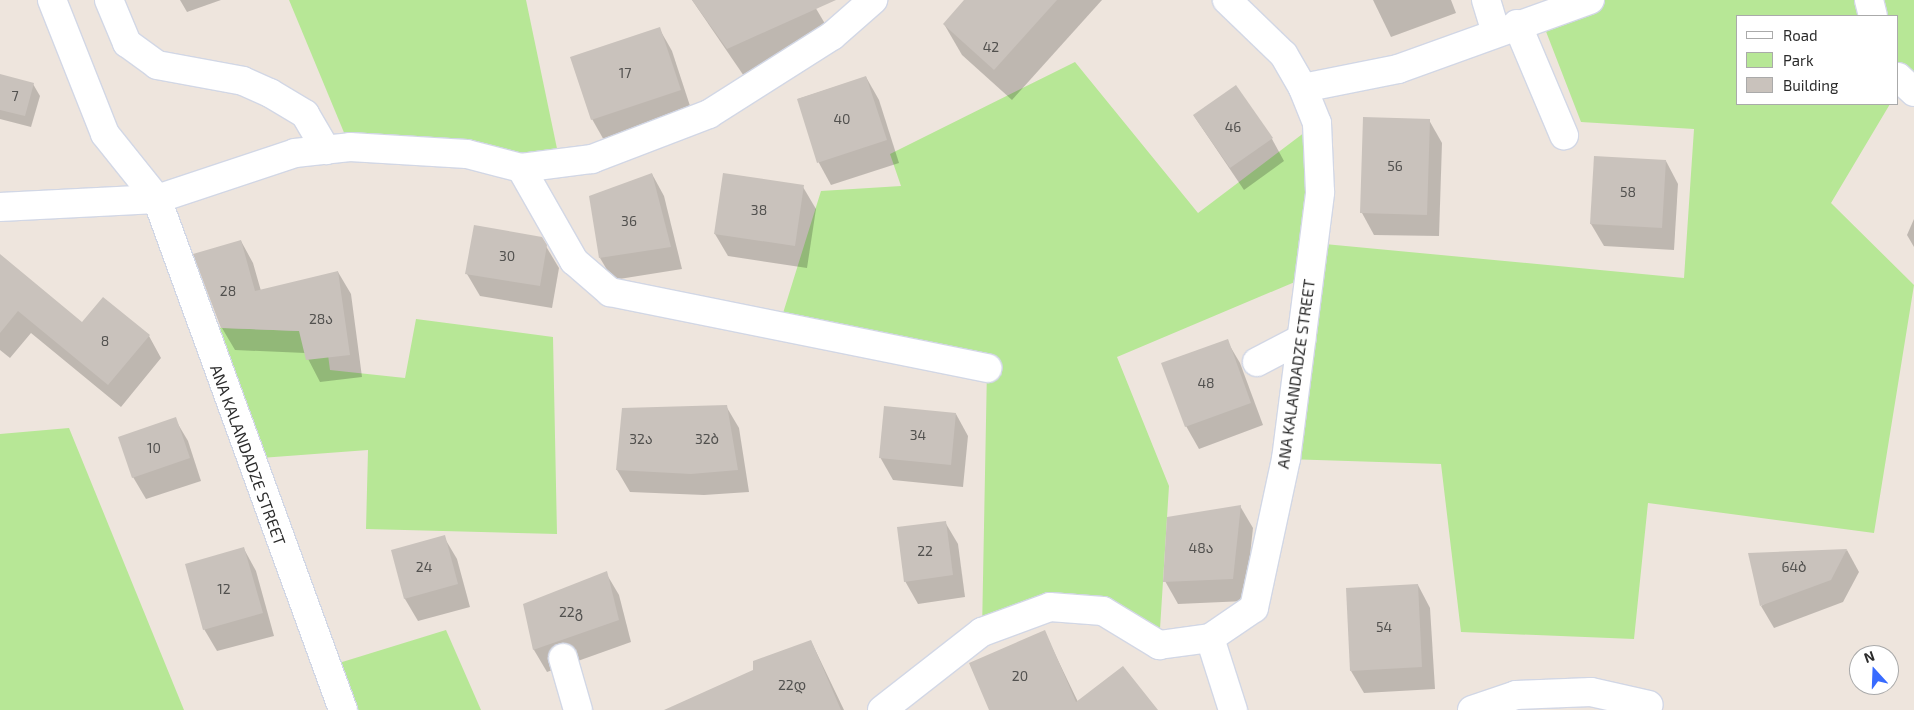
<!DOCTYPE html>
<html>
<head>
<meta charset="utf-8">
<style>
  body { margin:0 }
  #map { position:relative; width:1914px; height:710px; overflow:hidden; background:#eee5dd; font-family:"Exo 2","Noto Sans Georgian",sans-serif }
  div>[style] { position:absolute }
  .green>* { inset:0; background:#b7e796 }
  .shadow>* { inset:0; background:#0003 }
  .building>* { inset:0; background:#c9c2bc }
  .roads { filter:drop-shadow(1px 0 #d2d7e5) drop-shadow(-1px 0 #d2d7e5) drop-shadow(0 1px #d2d7e5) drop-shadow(0 -1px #d2d7e5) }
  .minor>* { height:28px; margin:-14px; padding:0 14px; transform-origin:14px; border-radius:14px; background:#fff }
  span { translate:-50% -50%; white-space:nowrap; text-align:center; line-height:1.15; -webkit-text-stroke:4.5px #fff; paint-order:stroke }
  .number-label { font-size:14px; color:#52514f }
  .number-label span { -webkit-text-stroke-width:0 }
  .street-label { font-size:16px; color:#2b2b2b }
  .legend { position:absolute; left:1736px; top:15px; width:162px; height:90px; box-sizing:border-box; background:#fff; border:1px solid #aaa; margin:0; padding:6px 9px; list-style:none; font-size:15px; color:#2b2b2b }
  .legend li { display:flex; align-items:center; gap:10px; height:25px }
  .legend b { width:25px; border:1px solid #aaa }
  .north { position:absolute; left:1849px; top:645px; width:50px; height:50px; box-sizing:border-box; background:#fff; border:1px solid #aaa; border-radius:50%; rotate:340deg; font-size:14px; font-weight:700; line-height:20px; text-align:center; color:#2b2b2b }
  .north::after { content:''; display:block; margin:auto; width:18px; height:22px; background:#386bff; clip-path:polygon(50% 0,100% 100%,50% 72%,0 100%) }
</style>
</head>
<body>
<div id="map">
  <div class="green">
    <i style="clip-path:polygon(289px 0,526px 0,560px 163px,350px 147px)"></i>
    <i style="clip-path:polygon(1590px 0,1914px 0,1914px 92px,1898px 92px,1898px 16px,1738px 16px,1738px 104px,1890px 104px,1831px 203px,1914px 285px,1874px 533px,1648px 503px,1634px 639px,1461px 632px,1441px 464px,1286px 459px,1309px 276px,1117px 357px,1169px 486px,1159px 645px,1103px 611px,982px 632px,987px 368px,779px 326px,821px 191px,901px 186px,890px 154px,1075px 62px,1198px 213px,1317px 123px,1314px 243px,1684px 278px,1694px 129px,1581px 122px,1540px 16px)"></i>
    <i style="clip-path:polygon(416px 319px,553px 337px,557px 534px,366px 529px,368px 450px,249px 459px,201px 327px,325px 332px,330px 370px,405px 378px)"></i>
    <i style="clip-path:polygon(69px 428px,184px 710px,0 710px,0 434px)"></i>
    <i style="clip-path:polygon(446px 630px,481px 710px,343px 710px,326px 667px)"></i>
  </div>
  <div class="shadow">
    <i style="clip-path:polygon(180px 0,221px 0,187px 12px)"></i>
    <i style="clip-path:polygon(692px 0,811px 0,834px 39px,746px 79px)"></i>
    <i style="clip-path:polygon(966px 0,1102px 0,1012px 100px,962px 55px,944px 24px)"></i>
    <i style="clip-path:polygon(1373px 0,1451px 0,1456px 13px,1391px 37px)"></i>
    <i style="clip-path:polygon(659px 28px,672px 51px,692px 112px,605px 142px,592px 119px)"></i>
    <i style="clip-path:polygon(0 75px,33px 84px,40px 96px,31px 127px,0 119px)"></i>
    <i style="clip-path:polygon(866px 77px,879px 100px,899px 163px,831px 185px,819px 163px,798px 99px)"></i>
    <i style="clip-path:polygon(1194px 116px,1272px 139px,1284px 161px,1244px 190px)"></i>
    <i style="clip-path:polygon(1429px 120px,1442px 143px,1439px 236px,1374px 235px,1362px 213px)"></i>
    <i style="clip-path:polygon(1666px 161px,1678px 184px,1674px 250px,1604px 246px,1591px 224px)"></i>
    <i style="clip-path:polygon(652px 174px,664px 196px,682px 269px,613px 280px,600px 258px)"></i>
    <i style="clip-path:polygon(803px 187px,816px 209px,807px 268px,728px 256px,715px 234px)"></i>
    <i style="clip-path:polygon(1914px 219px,1914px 247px,1907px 235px)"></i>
    <i style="clip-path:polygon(541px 238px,559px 268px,552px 308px,480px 296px,467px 274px)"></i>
    <i style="clip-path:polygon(241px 241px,253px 263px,261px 291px,338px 272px,351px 294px,362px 377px,320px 382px,305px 353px,235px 350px,222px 328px)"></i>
    <i style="clip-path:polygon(0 256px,82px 323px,149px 336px,161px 358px,121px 407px,31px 333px,10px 358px,0 350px)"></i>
    <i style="clip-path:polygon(1227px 341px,1240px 363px,1263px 425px,1199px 449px,1186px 426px)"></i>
    <i style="clip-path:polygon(726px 406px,739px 428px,749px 492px,704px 495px,630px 492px,617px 470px)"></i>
    <i style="clip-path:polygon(956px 414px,968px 436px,963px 487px,893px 480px,880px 457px)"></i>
    <i style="clip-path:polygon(175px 419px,188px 441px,201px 481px,146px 499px,133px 477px)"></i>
    <i style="clip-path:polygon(1240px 506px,1253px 528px,1245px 601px,1178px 604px,1165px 581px)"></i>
    <i style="clip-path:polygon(945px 522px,958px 544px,965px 597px,918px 604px,905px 581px)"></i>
    <i style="clip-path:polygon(444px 537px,457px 559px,470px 607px,418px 621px,405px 599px,392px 551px)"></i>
    <i style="clip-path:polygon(244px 549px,256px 571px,274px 636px,217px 651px,204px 629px)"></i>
    <i style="clip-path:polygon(1847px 550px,1859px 572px,1843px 602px,1774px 628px,1761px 606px)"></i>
    <i style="clip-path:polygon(606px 573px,619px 595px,631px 642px,547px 672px,534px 650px,525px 605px)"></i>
    <i style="clip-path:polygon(1418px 585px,1430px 608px,1435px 689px,1364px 693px,1351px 671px)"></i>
    <i style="clip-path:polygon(1044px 631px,1078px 702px,1156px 710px,990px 710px)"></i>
    <i style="clip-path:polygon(811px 641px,844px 710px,672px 710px,754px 671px)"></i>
  </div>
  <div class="building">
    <i style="clip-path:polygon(692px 0,836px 0,727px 49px)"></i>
    <i style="clip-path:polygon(964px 0,1057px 0,994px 70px,943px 24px)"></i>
    <i style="clip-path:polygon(660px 27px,681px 90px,591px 120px,570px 57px)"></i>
    <i style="clip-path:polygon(0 74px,34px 83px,25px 116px,0 110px)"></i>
    <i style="clip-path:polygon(866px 76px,887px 140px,817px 163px,797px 99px)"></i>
    <i style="clip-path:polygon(1236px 85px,1273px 138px,1230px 168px,1193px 115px)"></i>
    <i style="clip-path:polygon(1363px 117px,1430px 119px,1427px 215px,1360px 213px)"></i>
    <i style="clip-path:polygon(1594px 156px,1666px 160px,1662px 228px,1590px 224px)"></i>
    <i style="clip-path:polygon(652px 173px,671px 247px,599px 258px,589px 196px)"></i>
    <i style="clip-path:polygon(723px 173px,804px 185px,795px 246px,714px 234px)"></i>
    <i style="clip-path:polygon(474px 225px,542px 237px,547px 245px,540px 286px,465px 274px)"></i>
    <i style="clip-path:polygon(241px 240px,255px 291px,338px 271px,350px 355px,306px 360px,299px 331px,221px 328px,193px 254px)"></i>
    <i style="clip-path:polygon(0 254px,82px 322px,103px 297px,150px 335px,108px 385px,18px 311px,0 333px)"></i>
    <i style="clip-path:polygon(1228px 339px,1251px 403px,1185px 427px,1161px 363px)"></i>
    <i style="clip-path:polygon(727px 405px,738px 470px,691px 474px,616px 470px,622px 408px)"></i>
    <i style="clip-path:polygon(884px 406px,956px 413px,951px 465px,879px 458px)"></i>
    <i style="clip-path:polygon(176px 417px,190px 458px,132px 478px,118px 437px)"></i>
    <i style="clip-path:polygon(1241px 505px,1233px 579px,1163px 582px,1167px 517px)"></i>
    <i style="clip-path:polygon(946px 521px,953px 575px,904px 582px,897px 527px)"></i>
    <i style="clip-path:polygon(445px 535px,458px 584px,404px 599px,391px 550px)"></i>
    <i style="clip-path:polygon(244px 547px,263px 613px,203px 630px,185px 564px)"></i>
    <i style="clip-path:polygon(1847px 549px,1831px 580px,1760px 606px,1748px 553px)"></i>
    <i style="clip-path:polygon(607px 571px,619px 620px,533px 650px,523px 604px)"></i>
    <i style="clip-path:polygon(1418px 584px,1422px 667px,1350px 671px,1346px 588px)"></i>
    <i style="clip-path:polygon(1045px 630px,1076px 702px,1123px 666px,1158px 710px,989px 710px,969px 663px)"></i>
    <i style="clip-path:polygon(811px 640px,841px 710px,664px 710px,753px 670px,753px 661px)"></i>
  </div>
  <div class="roads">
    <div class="minor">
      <i style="left:52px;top:0;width:144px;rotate:68.4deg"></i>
      <i style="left:105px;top:134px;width:83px;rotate:51.3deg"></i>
      <i style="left:157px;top:199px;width:544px;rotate:70deg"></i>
      <i style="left:109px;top:0;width:47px;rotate:67.3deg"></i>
      <i style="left:127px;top:43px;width:37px;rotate:36deg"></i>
      <i style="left:157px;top:65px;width:87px;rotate:10.5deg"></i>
      <i style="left:243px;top:81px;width:30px;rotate:24deg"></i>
      <i style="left:270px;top:93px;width:41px;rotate:31deg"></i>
      <i style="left:305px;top:114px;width:42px;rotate:59.7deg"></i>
      <i style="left:1486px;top:0;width:34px;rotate:73deg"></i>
      <i style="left:1869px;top:0;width:16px;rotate:76deg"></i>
      <i style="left:1517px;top:24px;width:121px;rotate:67.1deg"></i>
      <i style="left:1898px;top:77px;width:22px;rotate:43deg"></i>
      <i style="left:1303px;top:88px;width:97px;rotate:-11.3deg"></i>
      <i style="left:1398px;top:69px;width:204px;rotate:-19.8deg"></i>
      <i style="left:521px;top:168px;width:107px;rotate:60.3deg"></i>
      <i style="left:574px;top:261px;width:48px;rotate:40.7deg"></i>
      <i style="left:610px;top:292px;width:385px;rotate:11.4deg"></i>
      <i style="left:0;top:207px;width:157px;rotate:-2.9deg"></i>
      <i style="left:157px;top:199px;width:145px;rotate:-18.4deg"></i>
      <i style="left:295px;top:153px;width:55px;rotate:-6.2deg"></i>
      <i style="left:350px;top:147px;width:117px;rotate:3.4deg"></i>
      <i style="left:467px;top:154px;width:56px;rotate:14.5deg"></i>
      <i style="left:521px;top:168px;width:72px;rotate:-7.2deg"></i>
      <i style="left:592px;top:159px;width:125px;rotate:-21deg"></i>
      <i style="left:709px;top:114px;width:146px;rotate:-32.4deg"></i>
      <i style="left:832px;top:36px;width:55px;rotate:-41.3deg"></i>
      <i style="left:1257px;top:362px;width:50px;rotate:-27.6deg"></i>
      <i style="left:1210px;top:638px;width:76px;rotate:72.3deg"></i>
      <i style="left:563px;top:658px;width:54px;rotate:73.9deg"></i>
      <i style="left:882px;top:710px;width:127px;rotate:-38deg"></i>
      <i style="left:982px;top:632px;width:72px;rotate:-20.2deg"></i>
      <i style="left:1050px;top:607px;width:53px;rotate:4.3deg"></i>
      <i style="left:1103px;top:611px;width:66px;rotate:31.3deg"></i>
      <i style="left:1159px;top:645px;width:51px;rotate:-7.8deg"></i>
      <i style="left:1210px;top:638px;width:53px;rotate:-34.3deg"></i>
      <i style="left:1254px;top:608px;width:152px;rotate:-77.9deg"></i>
      <i style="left:1286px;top:459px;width:269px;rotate:-82.7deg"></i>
      <i style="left:1320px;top:192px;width:69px;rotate:-92.5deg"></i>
      <i style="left:1317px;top:123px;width:38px;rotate:-112deg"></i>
      <i style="left:1303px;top:88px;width:39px;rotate:-120deg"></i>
      <i style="left:1283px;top:54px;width:78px;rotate:-136deg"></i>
      <i style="left:1472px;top:710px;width:46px;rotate:-18.8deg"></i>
      <i style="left:1516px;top:695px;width:75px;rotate:-2.3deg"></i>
      <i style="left:1591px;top:692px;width:59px;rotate:12.6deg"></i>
    </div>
  </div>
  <div class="number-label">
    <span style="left:991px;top:47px">42</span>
    <span style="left:625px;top:73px">17</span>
    <span style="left:15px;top:96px">7</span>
    <span style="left:842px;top:119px">40</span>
    <span style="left:1233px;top:127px">46</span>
    <span style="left:1395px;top:166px">56</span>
    <span style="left:1628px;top:192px">58</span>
    <span style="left:759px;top:210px">38</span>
    <span style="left:629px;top:221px">36</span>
    <span style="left:507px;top:256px">30</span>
    <span style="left:228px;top:291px">28</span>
    <span style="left:321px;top:319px">28ა</span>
    <span style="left:105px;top:341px">8</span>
    <span style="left:1206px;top:383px">48</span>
    <span style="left:918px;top:435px">34</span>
    <span style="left:641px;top:439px">32ა</span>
    <span style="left:707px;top:439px">32ბ</span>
    <span style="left:154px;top:448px">10</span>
    <span style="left:1201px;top:548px">48ა</span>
    <span style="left:925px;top:551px">22</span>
    <span style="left:424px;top:567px">24</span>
    <span style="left:1794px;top:567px">64ბ</span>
    <span style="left:224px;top:589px">12</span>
    <span style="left:571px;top:612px">22გ</span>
    <span style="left:1384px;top:627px">54</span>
    <span style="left:1020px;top:676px">20</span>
    <span style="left:792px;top:685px">22დ</span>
  </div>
  <div class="street-label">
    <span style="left:1296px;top:374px;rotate:-82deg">ANA KALANDADZE STREET</span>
    <span style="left:248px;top:455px;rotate:70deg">ANA KALANDADZE STREET</span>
  </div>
  <ul class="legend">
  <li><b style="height:6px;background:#fff"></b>Road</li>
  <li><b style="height:14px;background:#b7e796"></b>Park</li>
  <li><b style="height:14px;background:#c9c2bc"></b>Building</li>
  </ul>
  <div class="north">N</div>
</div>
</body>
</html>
